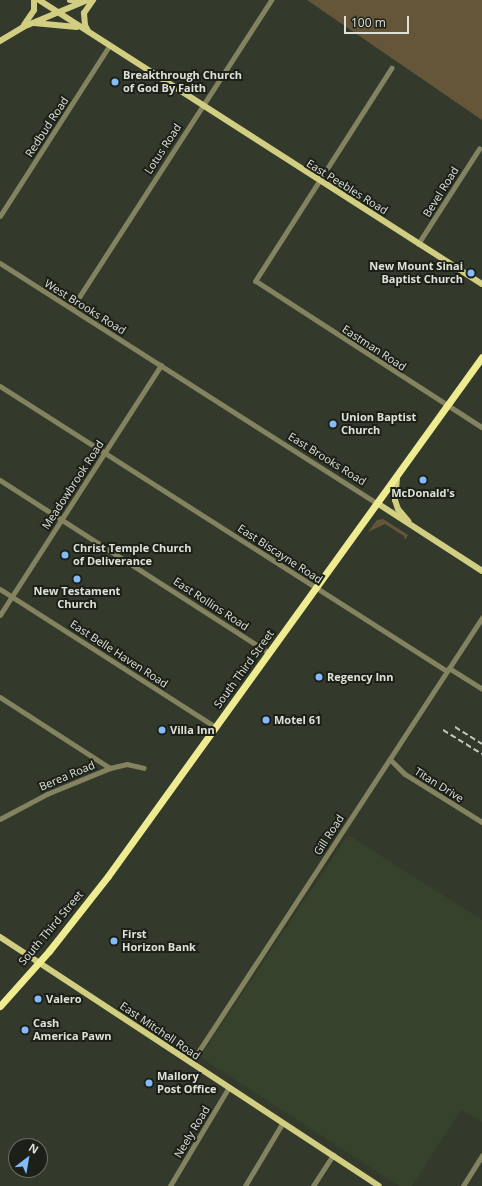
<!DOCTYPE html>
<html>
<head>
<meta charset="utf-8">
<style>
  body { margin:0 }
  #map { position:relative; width:482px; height:1186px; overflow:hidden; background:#333a2c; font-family:"Open Sans",sans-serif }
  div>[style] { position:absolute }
  .built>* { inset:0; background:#37422d }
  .green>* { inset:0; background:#65563a }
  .minor>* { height:4.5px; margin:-2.25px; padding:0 2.25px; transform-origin:2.25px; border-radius:2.25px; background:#84835f }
  .major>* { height:6px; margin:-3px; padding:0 3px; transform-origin:3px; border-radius:3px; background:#d1ce82 }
  .highway>* { height:7px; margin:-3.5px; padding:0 3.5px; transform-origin:3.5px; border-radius:3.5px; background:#efeb90 }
  .rail>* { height:1.5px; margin-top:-0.75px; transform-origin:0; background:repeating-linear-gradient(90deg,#bfc5ba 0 6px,transparent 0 9px) }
  .dots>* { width:11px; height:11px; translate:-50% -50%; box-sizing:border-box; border:2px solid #1d2019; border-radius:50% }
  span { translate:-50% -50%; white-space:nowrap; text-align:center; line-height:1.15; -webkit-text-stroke:4px #1d2019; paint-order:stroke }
  .poi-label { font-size:11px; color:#dde2d8; font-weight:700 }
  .left { translate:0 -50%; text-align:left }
  .right { translate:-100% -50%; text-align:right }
  .street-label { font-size:11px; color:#dde2d8 }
  .north { position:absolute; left:8px; top:1138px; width:40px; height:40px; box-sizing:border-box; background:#1d2019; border:1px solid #6a6e65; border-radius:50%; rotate:31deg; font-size:11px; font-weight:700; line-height:16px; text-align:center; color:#dde2d8 }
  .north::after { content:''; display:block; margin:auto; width:14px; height:18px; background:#84bcfb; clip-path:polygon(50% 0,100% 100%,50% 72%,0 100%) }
  .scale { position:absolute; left:344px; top:16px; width:65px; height:18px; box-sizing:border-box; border:2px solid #dde2d8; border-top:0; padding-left:5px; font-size:12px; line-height:14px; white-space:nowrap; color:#dde2d8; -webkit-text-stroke:3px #1d2019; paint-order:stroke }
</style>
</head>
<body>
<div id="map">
  <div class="built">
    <i style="clip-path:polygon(348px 835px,482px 920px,482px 1122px,461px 1110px,412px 1186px,399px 1186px,200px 1057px)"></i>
  </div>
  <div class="green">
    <i style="clip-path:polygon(307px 0,482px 0,482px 120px)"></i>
    <i style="clip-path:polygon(383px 519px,408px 535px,405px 540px,404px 536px,385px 524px,368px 532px,377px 520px)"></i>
  </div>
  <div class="minor">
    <i style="left:392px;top:68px;width:253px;rotate:122.6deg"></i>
    <i style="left:256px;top:281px;width:269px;rotate:32.9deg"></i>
    <i style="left:0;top:216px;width:202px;rotate:-57.3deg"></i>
    <i style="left:418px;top:244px;width:113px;rotate:-57.3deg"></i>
    <i style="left:0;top:263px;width:447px;rotate:32.5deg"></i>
    <i style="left:72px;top:308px;width:367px;rotate:-57.1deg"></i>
    <i style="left:0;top:386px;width:530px;rotate:32.52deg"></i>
    <i style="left:0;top:480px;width:320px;rotate:32.7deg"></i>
    <i style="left:0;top:589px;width:256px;rotate:32.6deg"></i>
    <i style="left:0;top:615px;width:297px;rotate:-57.2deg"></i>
    <i style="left:449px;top:668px;width:39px;rotate:32deg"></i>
    <i style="left:0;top:697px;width:131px;rotate:32.8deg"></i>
    <i style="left:390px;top:759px;width:21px;rotate:45deg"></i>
    <i style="left:405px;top:774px;width:91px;rotate:31.9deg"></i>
    <i style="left:0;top:819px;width:53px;rotate:-28deg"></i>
    <i style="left:47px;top:794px;width:68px;rotate:-22.4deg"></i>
    <i style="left:110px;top:768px;width:17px;rotate:-13deg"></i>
    <i style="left:127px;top:764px;width:17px;rotate:13deg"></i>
    <i style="left:191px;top:1063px;width:532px;rotate:-56.82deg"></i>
    <i style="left:170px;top:1186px;width:115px;rotate:-59.2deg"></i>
    <i style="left:245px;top:1186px;width:72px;rotate:-59.2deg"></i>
    <i style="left:313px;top:1186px;width:37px;rotate:-57deg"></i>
    <i style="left:463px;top:1186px;width:36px;rotate:-58deg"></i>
  </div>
  <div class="major">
    <i style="left:39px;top:0;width:526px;rotate:32.66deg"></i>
    <i style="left:70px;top:0;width:12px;rotate:5deg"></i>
    <i style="left:34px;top:23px;width:43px;rotate:5.3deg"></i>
    <i style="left:24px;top:25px;width:18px;rotate:-56deg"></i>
    <i style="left:34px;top:10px;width:10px;rotate:-90deg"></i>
    <i style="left:88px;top:31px;width:7px;rotate:-117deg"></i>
    <i style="left:85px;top:25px;width:12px;rotate:-95deg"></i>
    <i style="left:84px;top:13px;width:16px;rotate:-55deg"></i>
    <i style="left:0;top:41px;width:27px;rotate:-31deg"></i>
    <i style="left:23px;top:27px;width:70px;rotate:-22.6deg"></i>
    <i style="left:397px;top:478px;width:22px;rotate:95deg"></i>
    <i style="left:395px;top:500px;width:9px;rotate:72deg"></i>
    <i style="left:398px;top:509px;width:16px;rotate:50deg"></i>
    <i style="left:377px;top:503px;width:125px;rotate:32.9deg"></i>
    <i style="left:0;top:937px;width:453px;rotate:33.3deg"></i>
  </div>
  <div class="highway">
    <i style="left:0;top:1006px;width:74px;rotate:-48.3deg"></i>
    <i style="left:49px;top:951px;width:95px;rotate:-51.8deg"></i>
    <i style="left:108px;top:876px;width:640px;rotate:-54.22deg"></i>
  </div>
  <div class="rail">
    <i style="left:455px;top:727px;width:32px;rotate:32deg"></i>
    <i style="left:443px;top:730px;width:46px;rotate:31.6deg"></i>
  </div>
  <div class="dots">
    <i style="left:115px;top:82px;background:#84bcfb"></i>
    <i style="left:471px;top:273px;background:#84bcfb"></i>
    <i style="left:333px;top:424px;background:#84bcfb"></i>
    <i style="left:423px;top:480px;background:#84bcfb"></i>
    <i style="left:65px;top:555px;background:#84bcfb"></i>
    <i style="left:77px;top:579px;background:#84bcfb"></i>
    <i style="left:319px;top:677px;background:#84bcfb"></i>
    <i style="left:266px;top:720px;background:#84bcfb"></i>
    <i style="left:162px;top:730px;background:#84bcfb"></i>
    <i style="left:114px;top:941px;background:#84bcfb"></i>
    <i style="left:38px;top:999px;background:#84bcfb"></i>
    <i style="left:25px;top:1030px;background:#84bcfb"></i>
    <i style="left:149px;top:1083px;background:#84bcfb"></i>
  </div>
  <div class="poi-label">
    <span class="left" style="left:123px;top:82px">Breakthrough Church<br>of God By Faith</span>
    <span class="right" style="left:463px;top:273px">New Mount Sinai<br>Baptist Church</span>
    <span class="left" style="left:341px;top:424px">Union Baptist<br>Church</span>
    <span style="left:423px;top:493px">McDonald's</span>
    <span class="left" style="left:73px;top:555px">Christ Temple Church<br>of Deliverance</span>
    <span style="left:77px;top:598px">New Testament<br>Church</span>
    <span class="left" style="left:327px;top:677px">Regency Inn</span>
    <span class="left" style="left:274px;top:720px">Motel 61</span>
    <span class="left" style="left:170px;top:730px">Villa Inn</span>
    <span class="left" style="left:122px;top:941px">First<br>Horizon Bank</span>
    <span class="left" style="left:46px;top:999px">Valero</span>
    <span class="left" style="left:33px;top:1030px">Cash<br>America Pawn</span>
    <span class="left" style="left:157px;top:1083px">Mallory<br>Post Office</span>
  </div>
  <div class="street-label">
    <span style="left:47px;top:127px;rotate:-57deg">Redbud Road</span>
    <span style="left:163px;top:149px;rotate:-57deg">Lotus Road</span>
    <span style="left:347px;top:187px;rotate:32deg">East Peebles Road</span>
    <span style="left:441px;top:192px;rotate:-58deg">Bevel Road</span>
    <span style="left:85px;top:307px;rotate:32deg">West Brooks Road</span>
    <span style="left:374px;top:348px;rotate:33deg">Eastman Road</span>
    <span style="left:327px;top:459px;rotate:32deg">East Brooks Road</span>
    <span style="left:73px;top:485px;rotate:-57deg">Meadowbrook Road</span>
    <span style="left:280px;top:554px;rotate:33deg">East Biscayne Road</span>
    <span style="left:211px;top:604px;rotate:33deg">East Rollins Road</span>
    <span style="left:119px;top:654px;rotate:33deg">East Belle Haven Road</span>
    <span style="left:244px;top:669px;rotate:-54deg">South Third Street</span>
    <span style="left:67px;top:776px;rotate:-23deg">Berea Road</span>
    <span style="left:439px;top:785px;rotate:32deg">Titan Drive</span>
    <span style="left:329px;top:835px;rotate:-57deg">Gill Road</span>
    <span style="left:51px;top:928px;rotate:-50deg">South Third Street</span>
    <span style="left:160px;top:1031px;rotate:34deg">East Mitchell Road</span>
    <span style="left:192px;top:1132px;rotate:-59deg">Neely Road</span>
  </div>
  <div class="north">N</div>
  <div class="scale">100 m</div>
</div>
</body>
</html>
